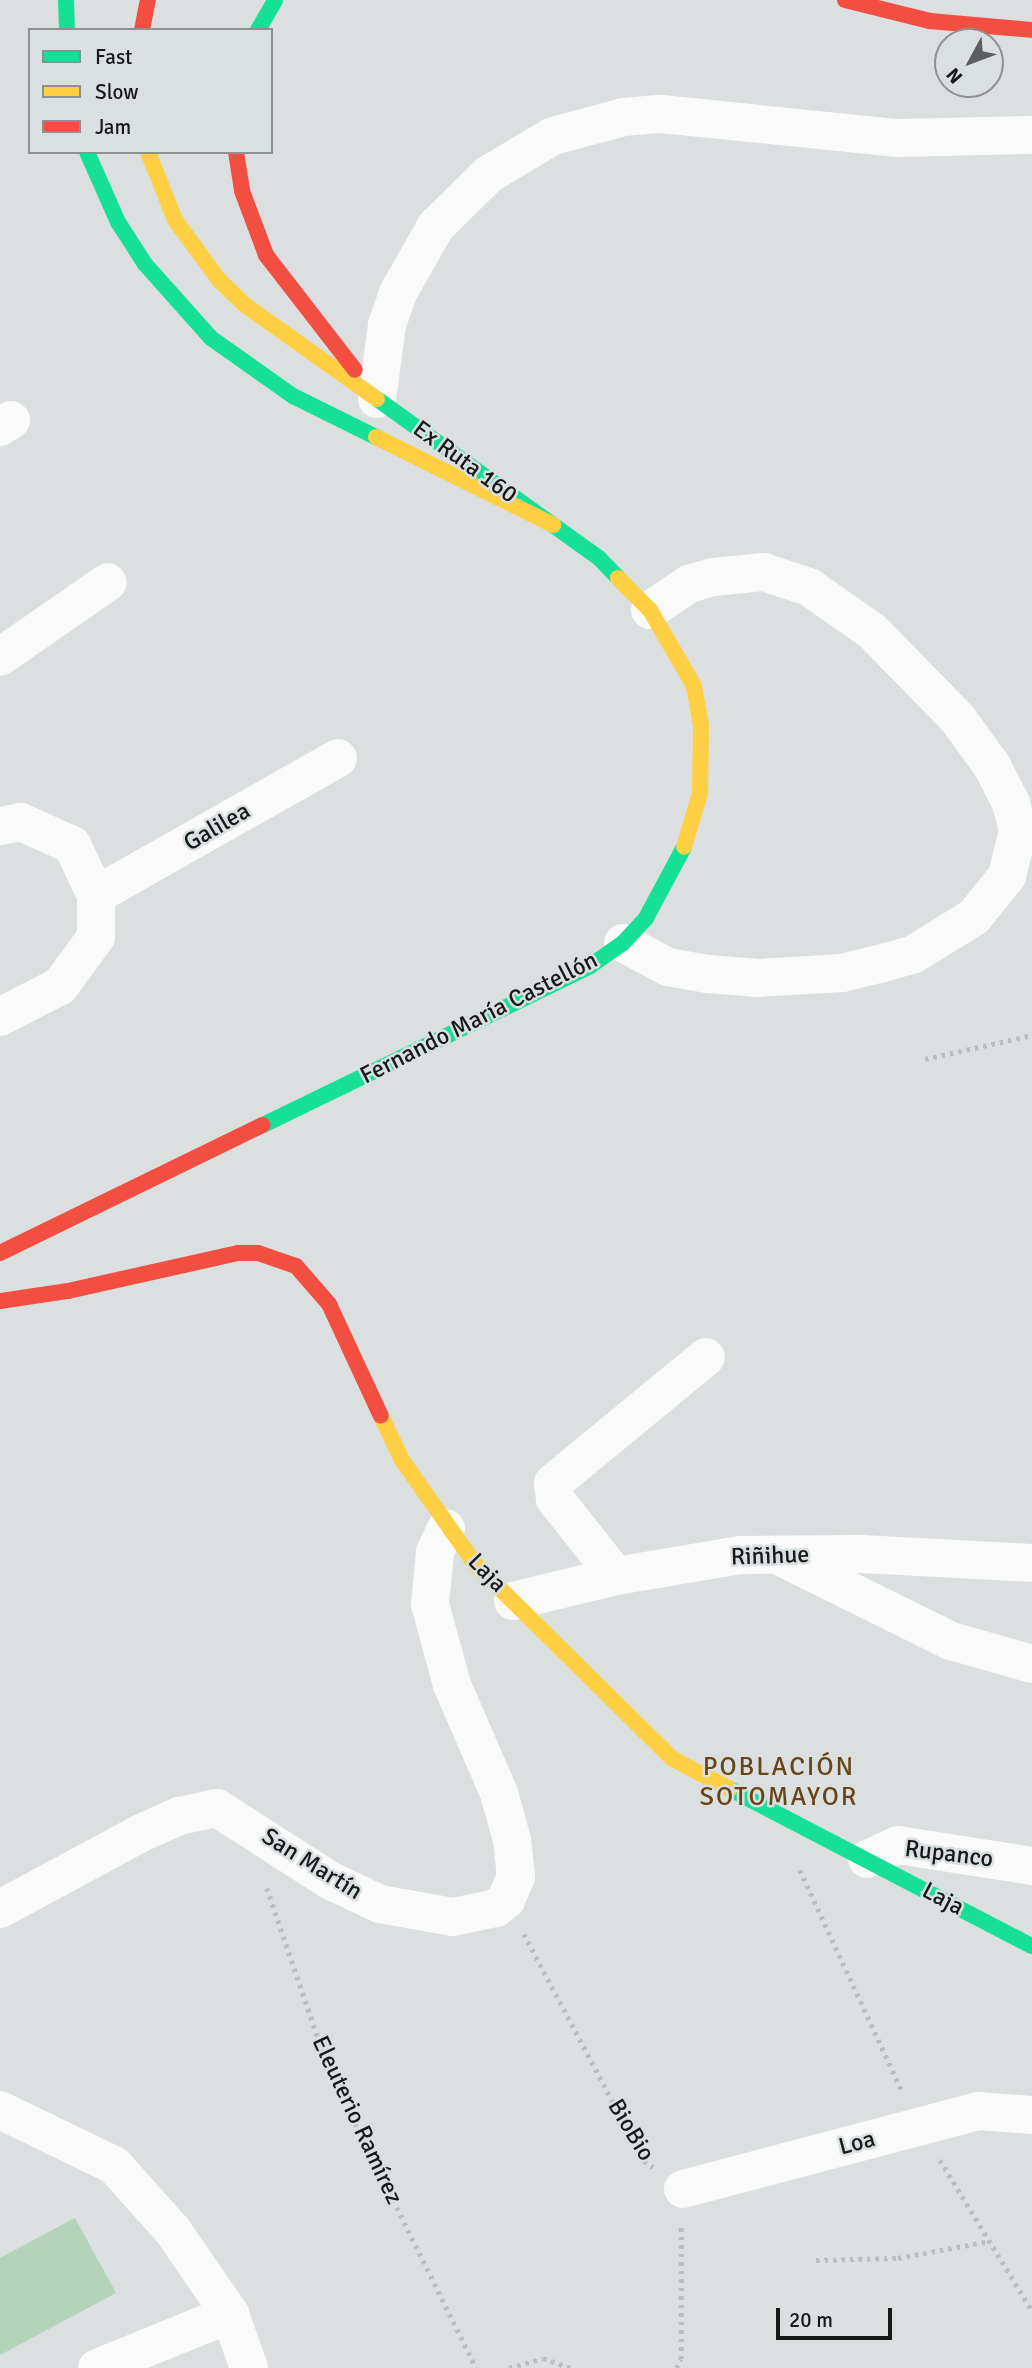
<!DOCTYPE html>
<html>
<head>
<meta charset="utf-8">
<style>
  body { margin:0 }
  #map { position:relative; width:1032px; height:2368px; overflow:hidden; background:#dbdfe0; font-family:Signika,sans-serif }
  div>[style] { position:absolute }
  .green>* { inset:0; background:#b4d3ba }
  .path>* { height:4.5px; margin-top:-2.25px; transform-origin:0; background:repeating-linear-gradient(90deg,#bcbdbe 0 3.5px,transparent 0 8.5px) }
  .street>* { height:38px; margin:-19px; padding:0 19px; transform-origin:19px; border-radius:19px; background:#fafafa }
  .fast>* { height:16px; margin:-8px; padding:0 8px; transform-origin:8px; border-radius:8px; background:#16e098 }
  .slow>* { height:16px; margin:-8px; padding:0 8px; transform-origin:8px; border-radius:8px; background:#ffcf43 }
  .jam>* { height:16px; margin:-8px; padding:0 8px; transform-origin:8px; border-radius:8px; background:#f24e42 }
  span { translate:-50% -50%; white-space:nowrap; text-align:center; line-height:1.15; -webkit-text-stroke:5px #dae0e1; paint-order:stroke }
  .street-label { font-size:24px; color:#181a1a }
  .neighbourhood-label { font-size:26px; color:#694414; letter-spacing:2px }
  .legend { position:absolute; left:28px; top:28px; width:245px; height:126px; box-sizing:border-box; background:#dae0e1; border:2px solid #8c9191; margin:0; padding:9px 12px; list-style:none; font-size:21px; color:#181a1a }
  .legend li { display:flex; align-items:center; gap:14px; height:35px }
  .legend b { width:35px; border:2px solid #8c9191 }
  .north { position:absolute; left:934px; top:28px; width:70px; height:70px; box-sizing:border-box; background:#dae0e1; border:2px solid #8c9191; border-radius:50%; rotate:229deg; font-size:19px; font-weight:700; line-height:28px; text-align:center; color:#181a1a }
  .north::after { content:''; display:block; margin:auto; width:24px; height:32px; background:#5c5f5f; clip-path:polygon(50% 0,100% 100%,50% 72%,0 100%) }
  .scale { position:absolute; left:776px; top:2308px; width:116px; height:32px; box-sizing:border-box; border:4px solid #181a1a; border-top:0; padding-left:9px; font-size:21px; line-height:24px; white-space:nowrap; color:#181a1a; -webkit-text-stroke:5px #dae0e1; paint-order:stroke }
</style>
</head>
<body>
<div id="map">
  <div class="green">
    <i style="clip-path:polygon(75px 2218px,116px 2293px,0 2355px,0 2258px)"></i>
  </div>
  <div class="path">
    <i style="left:925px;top:1059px;width:110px;rotate:-12.6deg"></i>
    <i style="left:800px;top:1870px;width:243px;rotate:65.2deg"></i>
    <i style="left:267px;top:1888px;width:192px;rotate:71.2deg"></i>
    <i style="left:329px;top:2070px;width:332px;rotate:63.7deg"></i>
    <i style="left:524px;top:1934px;width:257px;rotate:62.1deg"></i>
    <i style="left:644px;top:2161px;width:11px;rotate:34deg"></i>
    <i style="left:940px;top:2160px;width:177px;rotate:58.6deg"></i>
    <i style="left:816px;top:2260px;width:82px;rotate:-1.4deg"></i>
    <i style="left:898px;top:2258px;width:94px;rotate:-10.5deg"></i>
    <i style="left:509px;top:2368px;width:35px;rotate:-16deg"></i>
    <i style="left:543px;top:2358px;width:29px;rotate:20deg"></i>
    <i style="left:676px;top:2368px;width:10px;rotate:-61deg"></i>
    <i style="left:681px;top:2359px;width:132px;rotate:-90deg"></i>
  </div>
  <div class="street">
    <i style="left:377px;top:399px;width:75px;rotate:-82.3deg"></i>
    <i style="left:387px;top:325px;width:36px;rotate:-71deg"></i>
    <i style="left:399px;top:291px;width:75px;rotate:-60.4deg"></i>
    <i style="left:436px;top:226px;width:74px;rotate:-44.5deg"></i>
    <i style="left:489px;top:174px;width:74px;rotate:-30.7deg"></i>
    <i style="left:553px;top:136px;width:73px;rotate:-15deg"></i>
    <i style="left:624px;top:117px;width:37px;rotate:-5deg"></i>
    <i style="left:661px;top:114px;width:238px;rotate:5.8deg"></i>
    <i style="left:898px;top:138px;width:134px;rotate:-1.3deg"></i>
    <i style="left:0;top:427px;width:13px;rotate:-32deg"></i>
    <i style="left:0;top:657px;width:131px;rotate:-34.8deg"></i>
    <i style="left:0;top:826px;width:21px;rotate:-11deg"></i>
    <i style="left:21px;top:822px;width:56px;rotate:24.3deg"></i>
    <i style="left:72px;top:845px;width:55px;rotate:64.4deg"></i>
    <i style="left:96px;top:895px;width:42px;rotate:90deg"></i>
    <i style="left:96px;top:937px;width:61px;rotate:126.3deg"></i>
    <i style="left:60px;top:986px;width:68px;rotate:152.7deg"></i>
    <i style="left:96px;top:895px;width:278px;rotate:-29.5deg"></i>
    <i style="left:623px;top:943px;width:51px;rotate:28.1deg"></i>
    <i style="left:668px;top:967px;width:40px;rotate:10deg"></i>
    <i style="left:707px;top:974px;width:52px;rotate:4.4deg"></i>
    <i style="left:759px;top:978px;width:83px;rotate:-3.4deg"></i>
    <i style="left:842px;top:973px;width:42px;rotate:-13.7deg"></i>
    <i style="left:883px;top:963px;width:32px;rotate:-16deg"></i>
    <i style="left:914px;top:954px;width:70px;rotate:-31.7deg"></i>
    <i style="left:974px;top:917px;width:53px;rotate:-51.2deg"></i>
    <i style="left:1007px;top:876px;width:46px;rotate:-76.3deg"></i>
    <i style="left:1018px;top:831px;width:29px;rotate:-104deg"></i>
    <i style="left:1011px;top:803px;width:42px;rotate:-117.2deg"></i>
    <i style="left:992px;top:766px;width:58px;rotate:-125.9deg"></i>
    <i style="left:958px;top:719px;width:123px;rotate:-134.3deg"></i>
    <i style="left:872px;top:631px;width:77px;rotate:-145.1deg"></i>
    <i style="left:809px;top:587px;width:47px;rotate:-161.6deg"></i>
    <i style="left:764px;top:572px;width:51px;rotate:174.4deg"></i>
    <i style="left:713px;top:577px;width:25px;rotate:164deg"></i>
    <i style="left:689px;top:584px;width:47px;rotate:146.3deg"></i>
    <i style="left:783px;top:1558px;width:187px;rotate:26.3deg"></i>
    <i style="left:951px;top:1641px;width:84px;rotate:15.9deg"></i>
    <i style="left:616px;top:1576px;width:98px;rotate:-128.4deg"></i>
    <i style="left:555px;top:1499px;width:16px;rotate:-97deg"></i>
    <i style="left:553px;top:1483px;width:198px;rotate:-39.5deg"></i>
    <i style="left:513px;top:1601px;width:106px;rotate:-13.6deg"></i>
    <i style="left:616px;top:1576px;width:126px;rotate:-9.6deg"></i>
    <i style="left:740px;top:1555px;width:122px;rotate:-0.5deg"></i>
    <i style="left:862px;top:1554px;width:170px;rotate:3deg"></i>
    <i style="left:867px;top:1859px;width:34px;rotate:-24deg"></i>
    <i style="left:898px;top:1845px;width:136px;rotate:8.9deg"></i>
    <i style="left:0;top:1909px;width:160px;rotate:-28.3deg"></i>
    <i style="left:141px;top:1833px;width:42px;rotate:-24.1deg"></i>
    <i style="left:179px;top:1816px;width:39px;rotate:-12deg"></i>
    <i style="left:217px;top:1808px;width:133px;rotate:32.7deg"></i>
    <i style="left:329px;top:1880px;width:56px;rotate:25.2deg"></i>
    <i style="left:380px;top:1904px;width:74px;rotate:10.1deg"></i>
    <i style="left:453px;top:1917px;width:44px;rotate:-11.8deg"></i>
    <i style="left:496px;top:1908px;width:13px;rotate:-39deg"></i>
    <i style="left:506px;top:1900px;width:25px;rotate:-67deg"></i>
    <i style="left:516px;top:1877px;width:37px;rotate:-96deg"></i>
    <i style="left:512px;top:1840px;width:49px;rotate:-105.5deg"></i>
    <i style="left:499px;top:1793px;width:118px;rotate:-113.5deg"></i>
    <i style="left:452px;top:1685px;width:84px;rotate:-105.2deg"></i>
    <i style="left:430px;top:1604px;width:52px;rotate:-84.5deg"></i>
    <i style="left:435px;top:1552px;width:26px;rotate:-65deg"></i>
    <i style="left:0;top:2110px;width:127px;rotate:25.8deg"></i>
    <i style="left:114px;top:2165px;width:89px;rotate:48.2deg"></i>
    <i style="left:173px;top:2231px;width:101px;rotate:55.5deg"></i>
    <i style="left:230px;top:2314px;width:57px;rotate:70.6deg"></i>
    <i style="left:683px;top:2189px;width:305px;rotate:-14.8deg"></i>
    <i style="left:978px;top:2111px;width:54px;rotate:4.2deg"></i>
    <i style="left:97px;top:2368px;width:144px;rotate:-22.1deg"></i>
  </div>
  <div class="fast">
    <i style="left:66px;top:0;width:30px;rotate:88deg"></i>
    <i style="left:258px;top:30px;width:34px;rotate:-60deg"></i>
    <i style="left:87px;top:152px;width:77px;rotate:66.1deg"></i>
    <i style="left:118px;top:222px;width:50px;rotate:57.3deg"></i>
    <i style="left:145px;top:264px;width:99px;rotate:48.3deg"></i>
    <i style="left:211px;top:338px;width:100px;rotate:35.3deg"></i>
    <i style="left:293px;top:396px;width:93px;rotate:26.3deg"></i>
    <i style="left:377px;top:399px;width:273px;rotate:35.6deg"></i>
    <i style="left:599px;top:558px;width:28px;rotate:46deg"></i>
    <i style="left:263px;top:1125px;width:364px;rotate:-25.9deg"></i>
    <i style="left:590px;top:966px;width:40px;rotate:-34.9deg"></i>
    <i style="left:623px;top:943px;width:34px;rotate:-47deg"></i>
    <i style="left:646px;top:918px;width:81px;rotate:-61.8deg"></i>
    <i style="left:730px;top:1789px;width:340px;rotate:27.5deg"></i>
  </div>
  <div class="slow">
    <i style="left:148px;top:152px;width:73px;rotate:68.3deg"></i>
    <i style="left:175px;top:220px;width:74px;rotate:53.7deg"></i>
    <i style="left:219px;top:280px;width:36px;rotate:44deg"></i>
    <i style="left:245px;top:305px;width:162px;rotate:35.5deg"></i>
    <i style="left:376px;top:437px;width:198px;rotate:26.4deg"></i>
    <i style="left:618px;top:578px;width:45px;rotate:45deg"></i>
    <i style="left:650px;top:610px;width:88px;rotate:59.9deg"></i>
    <i style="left:694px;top:686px;width:40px;rotate:80deg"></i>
    <i style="left:701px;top:725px;width:68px;rotate:90.8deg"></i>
    <i style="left:700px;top:793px;width:56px;rotate:106.5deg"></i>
    <i style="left:381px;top:1416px;width:49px;rotate:64.5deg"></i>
    <i style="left:402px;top:1460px;width:127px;rotate:54.9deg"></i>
    <i style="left:475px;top:1564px;width:278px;rotate:44.6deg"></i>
    <i style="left:673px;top:1759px;width:64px;rotate:27.8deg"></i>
  </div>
  <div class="jam">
    <i style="left:845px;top:0;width:88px;rotate:13.9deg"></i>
    <i style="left:930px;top:21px;width:102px;rotate:5deg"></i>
    <i style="left:142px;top:30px;width:31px;rotate:-79deg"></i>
    <i style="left:236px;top:152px;width:39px;rotate:81deg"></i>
    <i style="left:242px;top:191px;width:68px;rotate:69.4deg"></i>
    <i style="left:266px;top:255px;width:145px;rotate:52.3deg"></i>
    <i style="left:0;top:1253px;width:292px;rotate:-26deg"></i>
    <i style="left:0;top:1301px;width:69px;rotate:-8.4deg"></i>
    <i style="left:68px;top:1291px;width:174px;rotate:-12.6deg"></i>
    <i style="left:238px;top:1253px;width:20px"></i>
    <i style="left:258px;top:1253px;width:40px;rotate:18.9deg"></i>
    <i style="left:296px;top:1266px;width:50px;rotate:49deg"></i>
    <i style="left:329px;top:1304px;width:123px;rotate:65.1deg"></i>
  </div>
  <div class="street-label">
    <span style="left:465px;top:462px;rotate:36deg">Ex Ruta 160</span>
    <span style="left:217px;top:827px;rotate:-30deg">Galilea</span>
    <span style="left:479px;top:1018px;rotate:-27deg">Fernando María Castellón</span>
    <span style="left:770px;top:1556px;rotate:-2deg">Riñihue</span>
    <span style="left:487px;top:1573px;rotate:46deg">Laja</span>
    <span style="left:949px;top:1854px;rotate:7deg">Rupanco</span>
    <span style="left:312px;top:1864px;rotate:32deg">San Martín</span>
    <span style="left:943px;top:1899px;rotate:28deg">Laja</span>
    <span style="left:357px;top:2120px;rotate:65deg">Eleuterio Ramírez</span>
    <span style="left:631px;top:2130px;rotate:59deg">BioBio</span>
    <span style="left:857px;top:2143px;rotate:-15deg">Loa</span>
  </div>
  <div class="neighbourhood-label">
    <span style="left:779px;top:1783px">POBLACIÓN<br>SOTOMAYOR</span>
  </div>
  <ul class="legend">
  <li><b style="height:9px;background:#16e098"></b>Fast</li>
  <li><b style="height:9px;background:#ffcf43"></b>Slow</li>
  <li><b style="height:9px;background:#f24e42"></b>Jam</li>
  </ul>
  <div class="north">N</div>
  <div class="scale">20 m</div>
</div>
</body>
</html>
